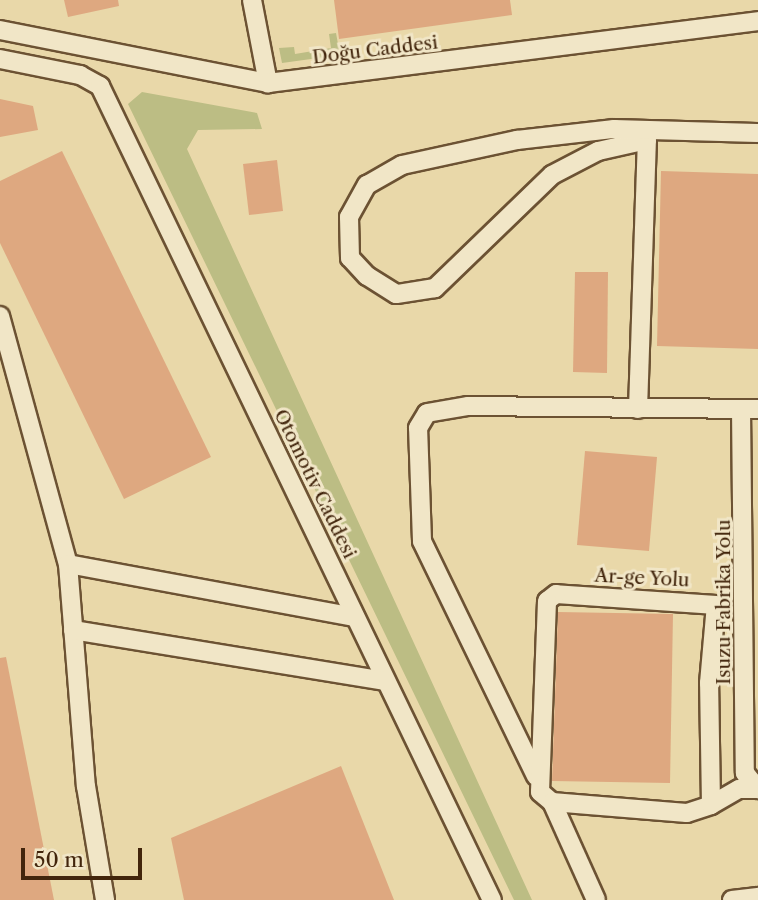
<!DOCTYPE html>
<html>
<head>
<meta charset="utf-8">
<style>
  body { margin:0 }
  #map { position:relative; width:758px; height:900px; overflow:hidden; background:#e9d8a9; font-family:"Libre Caslon Text",serif }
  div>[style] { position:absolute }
  .green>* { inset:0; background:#bcbd84 }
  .building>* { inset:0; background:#dea880 }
  .roads { filter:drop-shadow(2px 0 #6c5233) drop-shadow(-2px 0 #6c5233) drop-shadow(0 2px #6c5233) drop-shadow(0 -2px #6c5233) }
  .minor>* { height:18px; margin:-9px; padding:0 9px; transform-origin:9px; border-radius:9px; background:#f1e6c7 }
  span { translate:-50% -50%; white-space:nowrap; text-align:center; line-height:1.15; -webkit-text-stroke:6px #f1e6c7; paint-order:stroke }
  .street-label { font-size:19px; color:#42250c }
  .scale { position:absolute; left:21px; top:848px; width:121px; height:32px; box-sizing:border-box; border:4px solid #42250c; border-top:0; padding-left:9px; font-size:21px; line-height:24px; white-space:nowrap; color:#42250c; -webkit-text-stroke:5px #f1e6c7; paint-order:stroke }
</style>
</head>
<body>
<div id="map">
  <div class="green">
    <i style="clip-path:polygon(336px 33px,340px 55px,282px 63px,279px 48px,294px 47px,295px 54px,331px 48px,329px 34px)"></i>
    <i style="clip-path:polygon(142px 92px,257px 113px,262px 129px,198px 130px,187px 149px,532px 900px,514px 900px,128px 104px)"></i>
  </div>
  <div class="building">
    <i style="clip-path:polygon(64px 0,118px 0,119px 6px,68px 17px)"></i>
    <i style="clip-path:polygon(334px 0,510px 0,512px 15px,339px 39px)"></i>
    <i style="clip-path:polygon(0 99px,33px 106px,38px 130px,0 137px)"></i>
    <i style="clip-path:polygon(62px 151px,211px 457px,124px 499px,0 243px,0 181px)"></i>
    <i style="clip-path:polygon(277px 160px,283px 211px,249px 215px,243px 164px)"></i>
    <i style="clip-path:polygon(661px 171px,758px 174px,758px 349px,657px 346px)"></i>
    <i style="clip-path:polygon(575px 272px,608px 272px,607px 373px,573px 372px)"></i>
    <i style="clip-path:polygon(585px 451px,657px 457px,649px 551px,577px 545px)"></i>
    <i style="clip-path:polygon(558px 612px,673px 614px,670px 783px,552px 781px)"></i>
    <i style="clip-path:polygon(6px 657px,54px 900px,0 900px,0 658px)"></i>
    <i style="clip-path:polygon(341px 766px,394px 900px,184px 900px,171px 838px)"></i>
  </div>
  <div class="roads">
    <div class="minor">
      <i style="left:252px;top:0;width:85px;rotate:79.1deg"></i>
      <i style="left:0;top:30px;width:273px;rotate:11.2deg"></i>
      <i style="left:268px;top:83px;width:494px;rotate:-7.2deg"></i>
      <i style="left:0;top:59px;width:82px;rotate:11.3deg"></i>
      <i style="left:80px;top:75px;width:23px;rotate:29deg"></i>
      <i style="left:100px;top:86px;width:903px;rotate:64.29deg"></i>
      <i style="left:0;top:316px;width:257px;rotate:74.7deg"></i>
      <i style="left:68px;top:564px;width:223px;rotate:85.4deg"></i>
      <i style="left:86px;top:786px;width:116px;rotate:80.5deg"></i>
      <i style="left:638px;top:409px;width:269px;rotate:-88.1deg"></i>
      <i style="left:647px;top:140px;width:50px;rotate:167.3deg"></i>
      <i style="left:598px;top:151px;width:52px;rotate:152.4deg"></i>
      <i style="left:552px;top:175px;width:163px;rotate:136deg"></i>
      <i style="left:435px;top:288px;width:39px;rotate:171deg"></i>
      <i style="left:396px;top:294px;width:34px;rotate:-148deg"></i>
      <i style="left:367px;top:276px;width:25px;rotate:-133deg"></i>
      <i style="left:350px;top:258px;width:41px;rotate:-91.4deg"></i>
      <i style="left:349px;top:217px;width:37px;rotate:-61deg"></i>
      <i style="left:367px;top:185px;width:40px;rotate:-29.7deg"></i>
      <i style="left:402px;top:165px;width:118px;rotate:-12.3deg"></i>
      <i style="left:517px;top:140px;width:98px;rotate:-6.5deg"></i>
      <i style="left:614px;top:129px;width:144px;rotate:1.6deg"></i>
      <i style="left:741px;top:409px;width:364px;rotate:89.4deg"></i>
      <i style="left:745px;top:773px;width:21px;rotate:51deg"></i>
      <i style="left:68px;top:564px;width:292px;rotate:10.5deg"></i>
      <i style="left:73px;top:630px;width:317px;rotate:9.3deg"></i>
      <i style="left:536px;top:776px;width:261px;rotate:-115.9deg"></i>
      <i style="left:422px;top:541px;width:113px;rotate:-92deg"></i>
      <i style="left:418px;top:428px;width:17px;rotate:-59deg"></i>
      <i style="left:427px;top:413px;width:42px;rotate:-9.7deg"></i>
      <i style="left:468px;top:406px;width:290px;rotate:0.6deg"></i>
      <i style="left:552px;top:802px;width:107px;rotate:65.8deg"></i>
      <i style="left:711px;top:805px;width:122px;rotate:-90.9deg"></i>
      <i style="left:709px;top:683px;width:78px;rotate:-84.9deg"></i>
      <i style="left:716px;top:605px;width:160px;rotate:-176.1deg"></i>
      <i style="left:556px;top:594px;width:11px;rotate:142deg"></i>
      <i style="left:547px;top:601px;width:191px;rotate:92.1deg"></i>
      <i style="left:540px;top:792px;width:16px;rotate:40deg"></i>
      <i style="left:552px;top:802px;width:135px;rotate:4.7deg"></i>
      <i style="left:687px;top:813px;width:25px;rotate:-18deg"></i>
      <i style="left:711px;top:805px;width:32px;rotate:-30deg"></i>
      <i style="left:739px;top:789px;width:19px"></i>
      <i style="left:732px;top:900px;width:26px;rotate:-7deg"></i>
    </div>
  </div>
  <div class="street-label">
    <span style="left:375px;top:50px;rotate:-7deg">Doğu Caddesi</span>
    <span style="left:315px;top:484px;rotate:64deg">Otomotiv Caddesi</span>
    <span style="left:642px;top:578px;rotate:3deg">Ar-ge Yolu</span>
    <span style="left:724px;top:602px;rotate:-90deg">Isuzu Fabrika Yolu</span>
  </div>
  <div class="scale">50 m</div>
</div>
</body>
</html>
